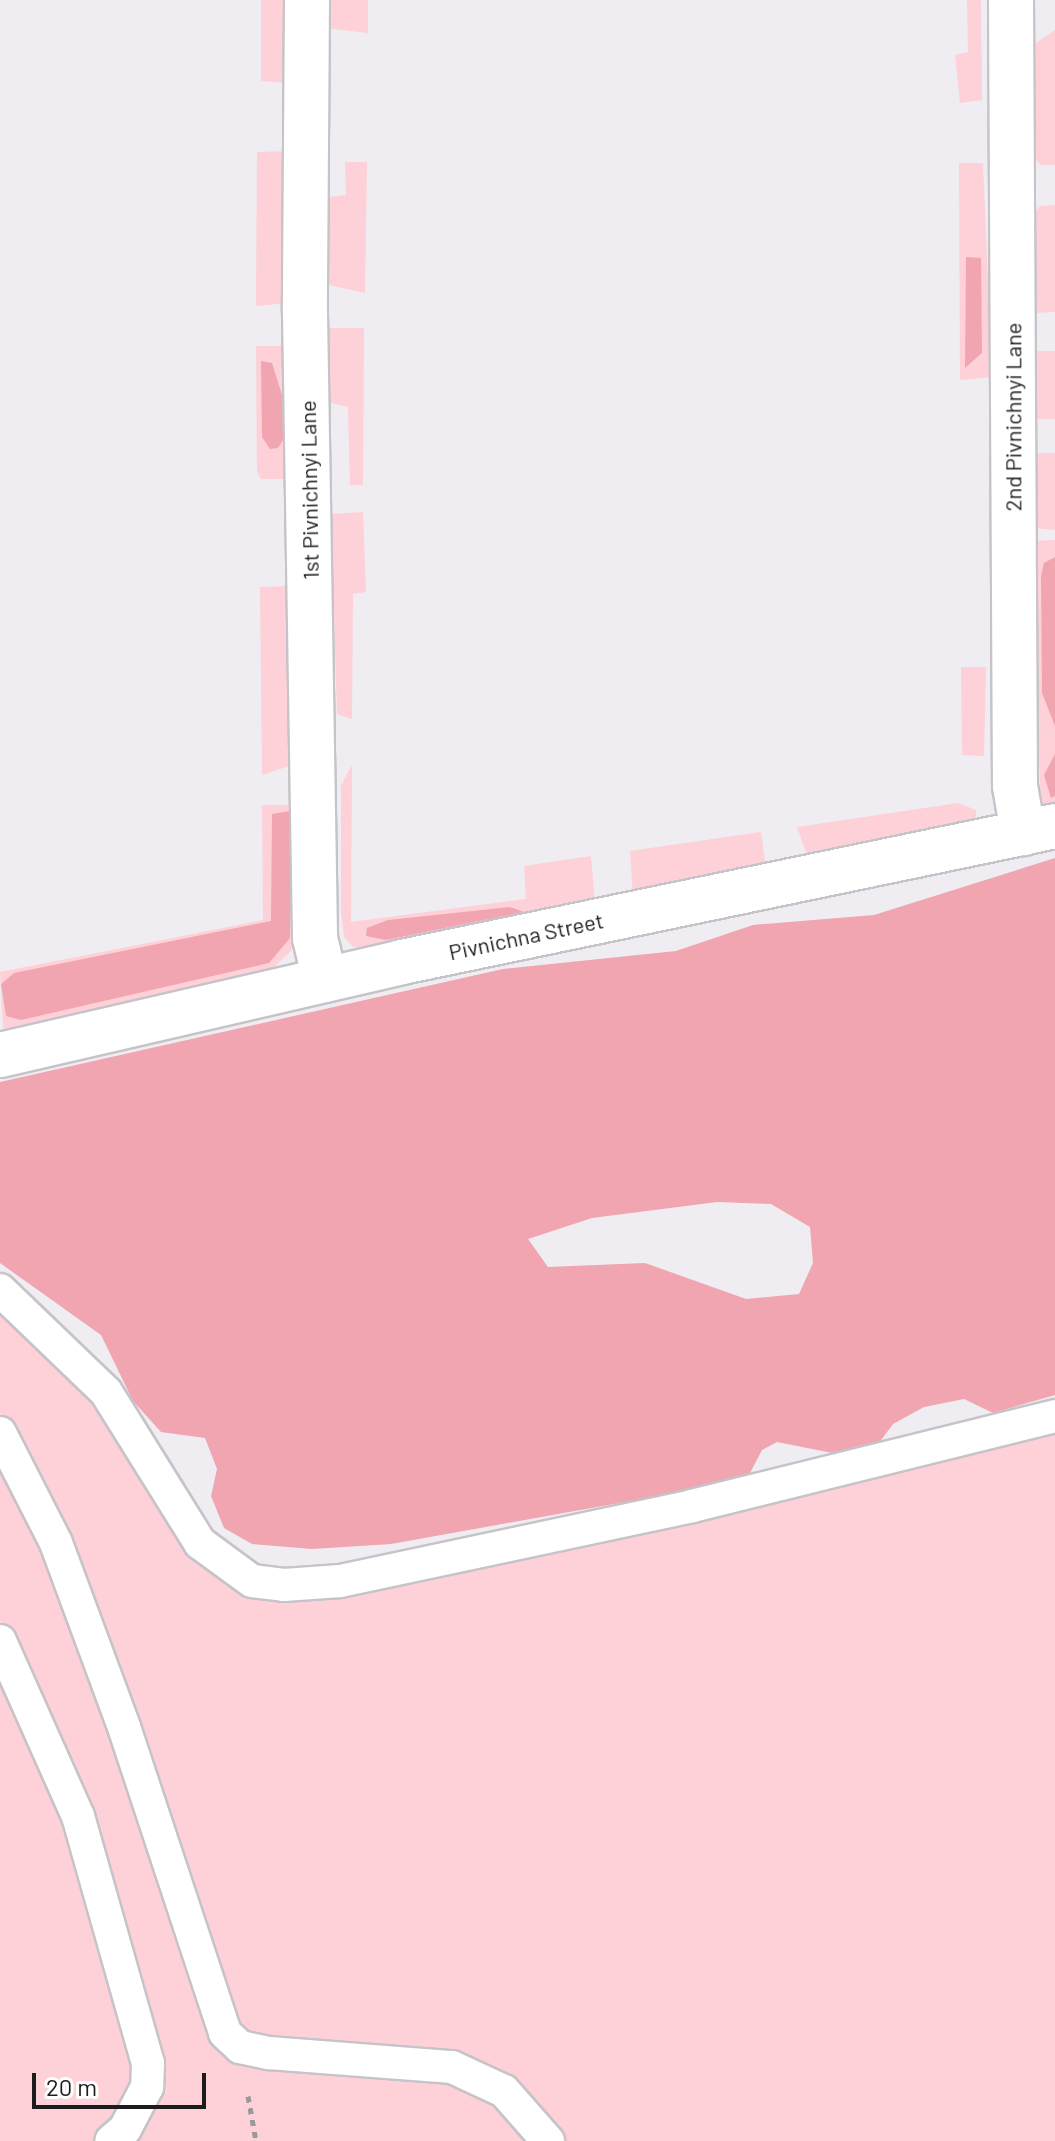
<!DOCTYPE html>
<html>
<head>
<meta charset="utf-8">
<style>
  body { margin:0 }
  #map { position:relative; width:1055px; height:2141px; overflow:hidden; background:#efecf2; font-family:Barlow,sans-serif }
  div>[style] { position:absolute }
  .green>* { inset:0; background:#fed0d7 }
  .forest>* { inset:0; background:#f0a5b1 }
  .path>* { height:5px; margin-top:-2.5px; transform-origin:0; background:repeating-linear-gradient(90deg,#9a989c 0 6px,transparent 0 12px) }
  .roads { filter:drop-shadow(2px 0 #c6c3c9) drop-shadow(-2px 0 #c6c3c9) drop-shadow(0 2px #c6c3c9) drop-shadow(0 -2px #c6c3c9) }
  .service>* { height:32px; margin:-16px; padding:0 16px; transform-origin:16px; border-radius:16px; background:#fff }
  .minor>* { height:44px; margin:-22px; padding:0 22px; transform-origin:22px; border-radius:22px; background:#fff }
  span { translate:-50% -50%; white-space:nowrap; text-align:center; line-height:1.15; -webkit-text-stroke:7px #fff; paint-order:stroke }
  .street-label { font-size:22px; color:#1c1b1d }
  .scale { position:absolute; left:32px; top:2073px; width:174px; height:36px; box-sizing:border-box; border:4px solid #1c1b1d; border-top:0; padding-left:10px; font-size:24px; line-height:28px; white-space:nowrap; color:#1c1b1d; -webkit-text-stroke:6px #fff; paint-order:stroke }
</style>
</head>
<body>
<div id="map">
  <div class="green">
    <i style="clip-path:polygon(261px 0,291px 0,291px 83px,261px 81px)"></i>
    <i style="clip-path:polygon(327px 0,368px 0,368px 33px,325px 28px)"></i>
    <i style="clip-path:polygon(967px 0,981px 0,982px 100px,960px 103px,955px 55px,968px 52px)"></i>
    <i style="clip-path:polygon(1055px 30px,1055px 165px,1041px 165px,1036px 160px,1036px 43px)"></i>
    <i style="clip-path:polygon(290px 151px,289px 303px,256px 306px,257px 152px)"></i>
    <i style="clip-path:polygon(345px 162px,367px 162px,365px 293px,320px 283px,319px 198px,346px 195px)"></i>
    <i style="clip-path:polygon(959px 163px,983px 163px,992px 377px,960px 380px)"></i>
    <i style="clip-path:polygon(1055px 205px,1055px 312px,1035px 313px,1036px 211px,1040px 206px)"></i>
    <i style="clip-path:polygon(325px 328px,364px 328px,363px 485px,350px 485px,348px 407px,328px 402px)"></i>
    <i style="clip-path:polygon(256px 346px,289px 346px,291px 479px,261px 479px,257px 471px)"></i>
    <i style="clip-path:polygon(1034px 351px,1055px 351px,1055px 419px,1034px 419px)"></i>
    <i style="clip-path:polygon(1033px 453px,1055px 453px,1055px 530px,1033px 528px)"></i>
    <i style="clip-path:polygon(363px 512px,366px 592px,353px 594px,352px 719px,337px 714px,331px 514px)"></i>
    <i style="clip-path:polygon(1055px 540px,1055px 810px,1052px 810px,1042px 803px,1040px 788px,1033px 541px)"></i>
    <i style="clip-path:polygon(293px 586px,295px 764px,262px 775px,260px 587px)"></i>
    <i style="clip-path:polygon(961px 667px,986px 667px,984px 756px,962px 755px)"></i>
    <i style="clip-path:polygon(352px 765px,351px 922px,526px 899px,524px 866px,591px 856px,595px 904px,363px 949px,352px 946px,344px 937px,341px 912px,341px 786px)"></i>
    <i style="clip-path:polygon(958px 803px,976px 810px,976px 817px,967px 824px,808px 858px,797px 827px)"></i>
    <i style="clip-path:polygon(262px 805px,297px 805px,297px 927px,291px 951px,271px 970px,3px 1029px,0 972px,263px 920px)"></i>
    <i style="clip-path:polygon(761px 832px,766px 868px,633px 896px,630px 851px)"></i>
    <i style="clip-path:polygon(0 1304px,97px 1402px,247px 1587px,1055px 1426px,1055px 2141px,0 2141px)"></i>
  </div>
  <div class="forest">
    <i style="clip-path:polygon(966px 257px,981px 258px,982px 353px,965px 368px)"></i>
    <i style="clip-path:polygon(261px 361px,272px 363px,282px 395px,285px 437px,278px 448px,270px 449px,262px 437px)"></i>
    <i style="clip-path:polygon(1055px 557px,1055px 726px,1042px 693px,1041px 576px,1044px 563px)"></i>
    <i style="clip-path:polygon(1055px 754px,1055px 796px,1051px 798px,1044px 775px)"></i>
    <i style="clip-path:polygon(290px 811px,290px 938px,269px 963px,21px 1020px,6px 1016px,1px 984px,14px 973px,271px 921px,272px 814px)"></i>
    <i style="clip-path:polygon(evenodd,1055px 858px,1055px 1395px,993px 1413px,964px 1399px,924px 1407px,893px 1424px,876px 1447px,853px 1457px,777px 1442px,762px 1450px,749px 1475px,736px 1482px,391px 1544px,312px 1549px,252px 1544px,224px 1528px,211px 1496px,217px 1469px,205px 1438px,161px 1432px,133px 1401px,101px 1335px,0 1263px,0 1082px,503px 969px,676px 951px,753px 925px,874px 915px,1055px 858px,717px 1202px,771px 1204px,810px 1227px,813px 1263px,799px 1294px,746px 1299px,645px 1263px,548px 1267px,528px 1239px,592px 1218px,717px 1202px)"></i>
    <i style="clip-path:polygon(510px 907px,524px 912px,386px 940px,366px 936px,367px 928px,388px 920px)"></i>
  </div>
  <div class="path">
    <i style="left:248px;top:2096px;width:46px;rotate:79.9deg"></i>
  </div>
  <div class="roads">
    <div class="service">
      <i style="left:0;top:1290px;width:147px;rotate:43.9deg"></i>
      <i style="left:106px;top:1392px;width:178px;rotate:58.1deg"></i>
      <i style="left:200px;top:1543px;width:64px;rotate:36.2deg"></i>
      <i style="left:252px;top:1581px;width:32px;rotate:7deg"></i>
      <i style="left:284px;top:1585px;width:56px;rotate:-4.1deg"></i>
      <i style="left:340px;top:1581px;width:360px;rotate:-12deg"></i>
      <i style="left:692px;top:1506px;width:374px;rotate:-13.9deg"></i>
      <i style="left:0;top:1433px;width:123px;rotate:63deg"></i>
      <i style="left:56px;top:1543px;width:196px;rotate:69.7deg"></i>
      <i style="left:124px;top:1727px;width:322px;rotate:71.7deg"></i>
      <i style="left:225px;top:2033px;width:21px;rotate:43deg"></i>
      <i style="left:240px;top:2047px;width:30px;rotate:12deg"></i>
      <i style="left:269px;top:2053px;width:184px;rotate:4.4deg"></i>
      <i style="left:452px;top:2067px;width:57px;rotate:24.8deg"></i>
      <i style="left:504px;top:2091px;width:67px;rotate:48.7deg"></i>
      <i style="left:0;top:1641px;width:192px;rotate:66deg"></i>
      <i style="left:78px;top:1816px;width:257px;rotate:74.2deg"></i>
      <i style="left:148px;top:2063px;width:24px;rotate:92deg"></i>
      <i style="left:147px;top:2087px;width:47px;rotate:117.6deg"></i>
      <i style="left:125px;top:2129px;width:18px;rotate:139deg"></i>
    </div>
    <div class="minor">
      <i style="left:307px;top:0;width:313px;rotate:90.4deg"></i>
      <i style="left:305px;top:313px;width:625px;rotate:89.08deg"></i>
      <i style="left:315px;top:938px;width:43px;rotate:76.6deg"></i>
      <i style="left:1011px;top:0;width:786px;rotate:89.71deg"></i>
      <i style="left:1015px;top:786px;width:48px;rotate:80.3deg"></i>
      <i style="left:0;top:1055px;width:413px;rotate:-13deg"></i>
      <i style="left:402px;top:962px;width:667px;rotate:-11.76deg"></i>
    </div>
  </div>
  <div class="street-label">
    <span style="left:1013px;top:417px;rotate:-90deg">2nd Pivnichnyi Lane</span>
    <span style="left:309px;top:490px;rotate:-91deg">1st Pivnichnyi Lane</span>
    <span style="left:526px;top:936px;rotate:-12deg">Pivnichna Street</span>
  </div>
  <div class="scale">20 m</div>
</div>
</body>
</html>
